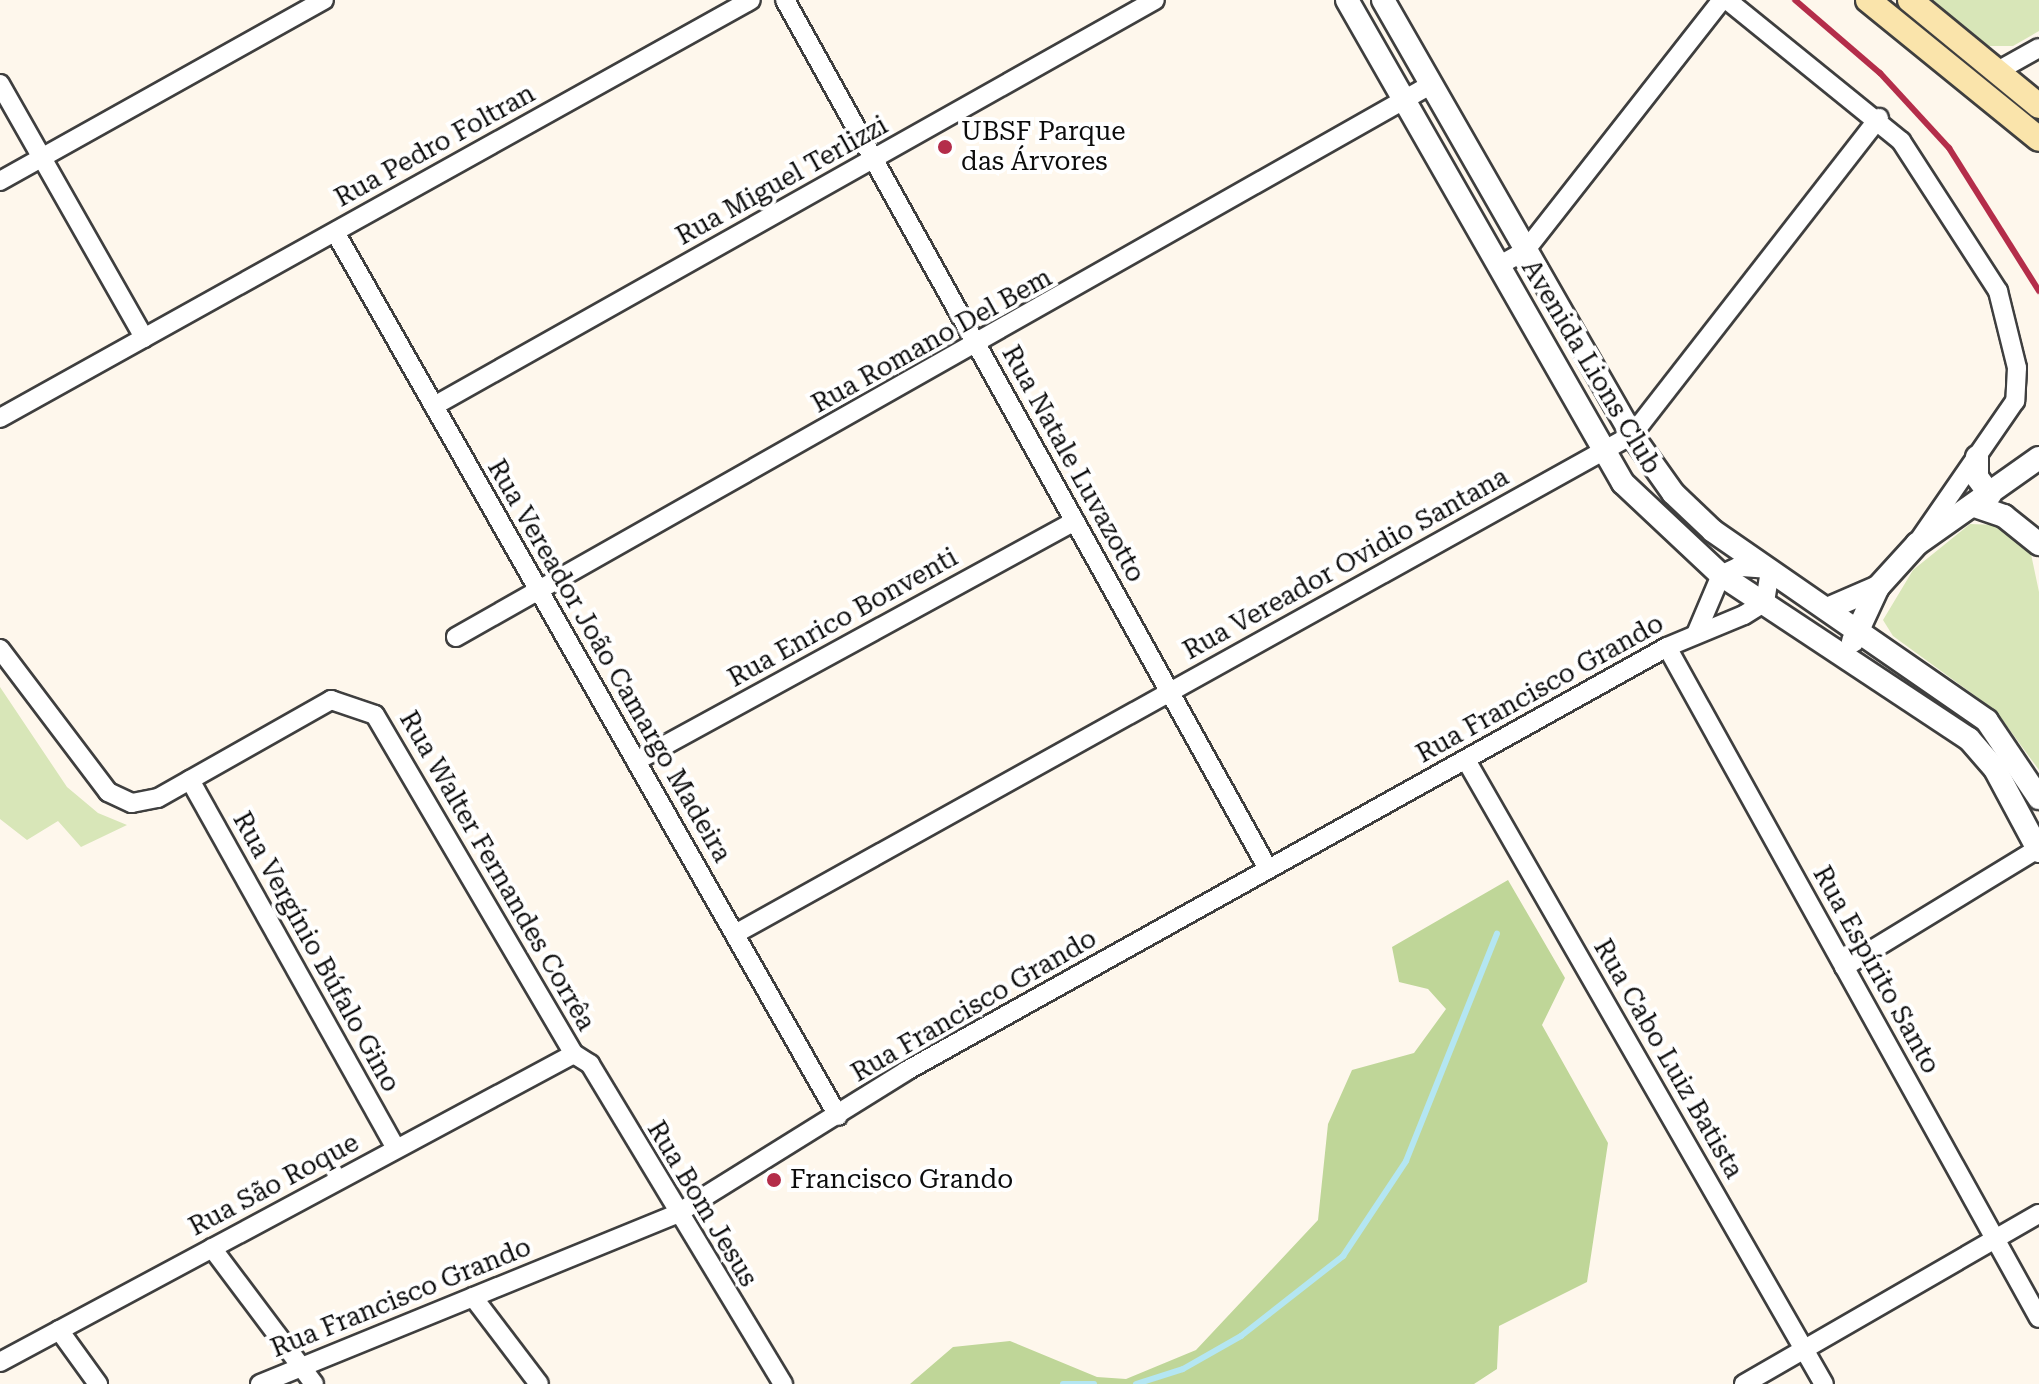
<!DOCTYPE html>
<html>
<head>
<meta charset="utf-8">
<style>
  body { margin:0 }
  #map { position:relative; width:2039px; height:1384px; overflow:hidden; background:#fef7ec; font-family:"Roboto Serif",serif }
  div>[style] { position:absolute }
  .green>* { inset:0; background:#d8e6b8 }
  .forest>* { inset:0; background:#bfd698 }
  .stream>* { height:6px; margin:-3px; padding:0 3px; transform-origin:3px; border-radius:3px; background:#b4e6f2 }
  .roads { filter:drop-shadow(2px 0 #3f3f3f) drop-shadow(-2px 0 #3f3f3f) drop-shadow(0 2px #3f3f3f) drop-shadow(0 -2px #3f3f3f) }
  .minor>* { height:18px; margin:-9px; padding:0 9px; transform-origin:9px; border-radius:9px; background:#fff }
  .tertiary>* { height:22px; margin:-11px; padding:0 11px; transform-origin:11px; border-radius:11px; background:#fff }
  .secondary>* { height:24px; margin:-12px; padding:0 12px; transform-origin:12px; border-radius:12px; background:#fae4ab }
  .rail>* { height:6px; margin:-3px; padding:0 3px; transform-origin:3px; border-radius:3px; background:#b42d4a }
  .dots>* { width:22px; height:22px; translate:-50% -50%; box-sizing:border-box; border:4px solid #fff; border-radius:50% }
  span { translate:-50% -50%; white-space:nowrap; text-align:center; line-height:1.15; -webkit-text-stroke:8px #fff; paint-order:stroke }
  .poi-label { font-size:26px; color:#0c0c0c }
  .left { translate:0 -50%; text-align:left }
  .street-label { font-size:26px; color:#0c0c0c }
</style>
</head>
<body>
<div id="map">
  <div class="green">
    <i style="clip-path:polygon(1928px 0,2039px 0,2039px 31px,2013px 46px,1986px 46px)"></i>
    <i style="clip-path:polygon(1970px 524px,1997px 525px,2031px 554px,2039px 592px,2039px 770px,1996px 711px,1893px 636px,1883px 620px,1913px 570px)"></i>
    <i style="clip-path:polygon(0 687px,67px 787px,98px 813px,127px 825px,81px 847px,58px 821px,27px 840px,0 819px)"></i>
  </div>
  <div class="forest">
    <i style="clip-path:polygon(1508px 880px,1565px 978px,1542px 1025px,1608px 1143px,1587px 1282px,1499px 1326px,1497px 1369px,1474px 1384px,910px 1384px,953px 1347px,1010px 1341px,1097px 1377px,1126px 1379px,1196px 1350px,1318px 1220px,1328px 1124px,1352px 1070px,1414px 1053px,1446px 1009px,1428px 989px,1399px 982px,1392px 947px)"></i>
  </div>
  <div class="stream">
    <i style="left:1063px;top:1384px;width:31px"></i>
    <i style="left:1136px;top:1384px;width:49px;rotate:-17.7deg"></i>
    <i style="left:1183px;top:1369px;width:67px;rotate:-29.6deg"></i>
    <i style="left:1241px;top:1336px;width:130px;rotate:-38.1deg"></i>
    <i style="left:1343px;top:1256px;width:114px;rotate:-56.4deg"></i>
    <i style="left:1406px;top:1161px;width:245px;rotate:-68.2deg"></i>
  </div>
  <div class="roads">
    <div class="minor">
      <i style="left:785px;top:0;width:994px;rotate:60.93deg"></i>
      <i style="left:1727px;top:0;width:224px;rotate:39deg"></i>
      <i style="left:1901px;top:141px;width:179px;rotate:57.1deg"></i>
      <i style="left:1998px;top:291px;width:79px;rotate:76.1deg"></i>
      <i style="left:2017px;top:368px;width:33px;rotate:93deg"></i>
      <i style="left:2015px;top:401px;width:169px;rotate:124.6deg"></i>
      <i style="left:1996px;top:72px;width:49px;rotate:-29.2deg"></i>
      <i style="left:0;top:84px;width:292px;rotate:60.4deg"></i>
      <i style="left:0;top:181px;width:371px;rotate:-29.2deg"></i>
      <i style="left:335px;top:232px;width:1017px;rotate:60.36deg"></i>
      <i style="left:1498px;top:266px;width:31px;rotate:-29deg"></i>
      <i style="left:1525px;top:251px;width:319px;rotate:-51.9deg"></i>
      <i style="left:434px;top:406px;width:827px;rotate:-29.38deg"></i>
      <i style="left:0;top:418px;width:859px;rotate:-29.1deg"></i>
      <i style="left:456px;top:637px;width:1122px;rotate:-29.54deg"></i>
      <i style="left:1667px;top:647px;width:767px;rotate:61deg"></i>
      <i style="left:0;top:649px;width:179px;rotate:52.9deg"></i>
      <i style="left:108px;top:792px;width:26px;rotate:25deg"></i>
      <i style="left:132px;top:803px;width:26px;rotate:-11deg"></i>
      <i style="left:158px;top:798px;width:199px;rotate:-29.5deg"></i>
      <i style="left:331px;top:700px;width:46px;rotate:18.8deg"></i>
      <i style="left:375px;top:715px;width:393px;rotate:59.6deg"></i>
      <i style="left:574px;top:1054px;width:19px;rotate:32deg"></i>
      <i style="left:590px;top:1064px;width:374px;rotate:58.9deg"></i>
      <i style="left:1466px;top:760px;width:719px;rotate:60.16deg"></i>
      <i style="left:636px;top:761px;width:500px;rotate:-28.67deg"></i>
      <i style="left:190px;top:780px;width:422px;rotate:60.8deg"></i>
      <i style="left:735px;top:934px;width:1026px;rotate:-29.09deg"></i>
      <i style="left:1632px;top:435px;width:402px;rotate:-52.1deg"></i>
      <i style="left:1844px;top:967px;width:228px;rotate:-31.4deg"></i>
      <i style="left:212px;top:1248px;width:170px;rotate:53.1deg"></i>
      <i style="left:473px;top:1297px;width:109px;rotate:52.8deg"></i>
      <i style="left:59px;top:1330px;width:67px;rotate:54.2deg"></i>
      <i style="left:0;top:1362px;width:651px;rotate:-28.22deg"></i>
      <i style="left:260px;top:1384px;width:448px;rotate:-22.2deg"></i>
      <i style="left:675px;top:1215px;width:272px;rotate:-31.9deg"></i>
      <i style="left:906px;top:1071px;width:871px;rotate:-29.12deg"></i>
      <i style="left:1667px;top:647px;width:83px;rotate:-22.6deg"></i>
      <i style="left:1744px;top:615px;width:25px;rotate:-32deg"></i>
      <i style="left:1765px;top:602px;width:33px;rotate:-81deg"></i>
      <i style="left:1770px;top:569px;width:32px;rotate:-176deg"></i>
      <i style="left:1738px;top:567px;width:19px;rotate:155deg"></i>
      <i style="left:1721px;top:575px;width:64px;rotate:113deg"></i>
      <i style="left:1744px;top:1384px;width:340px;rotate:-30deg"></i>
    </div>
    <div class="tertiary">
      <i style="left:1347px;top:0;width:556px;rotate:60.26deg"></i>
      <i style="left:1623px;top:483px;width:134px;rotate:43.2deg"></i>
      <i style="left:1721px;top:575px;width:297px;rotate:33.5deg"></i>
      <i style="left:1969px;top:739px;width:40px;rotate:49deg"></i>
      <i style="left:1995px;top:769px;width:93px;rotate:61.8deg"></i>
      <i style="left:1383px;top:0;width:501px;rotate:60.21deg"></i>
      <i style="left:1632px;top:435px;width:71px;rotate:54.7deg"></i>
      <i style="left:1673px;top:493px;width:55px;rotate:43.5deg"></i>
      <i style="left:1713px;top:531px;width:333px;rotate:34.7deg"></i>
      <i style="left:1987px;top:721px;width:93px;rotate:56deg"></i>
      <i style="left:1977px;top:457px;width:20px;rotate:90deg"></i>
      <i style="left:1977px;top:477px;width:22px;rotate:54deg"></i>
      <i style="left:1975px;top:506px;width:31px;rotate:19deg"></i>
      <i style="left:2004px;top:516px;width:45px;rotate:38.7deg"></i>
      <i style="left:1827px;top:609px;width:56px;rotate:-23.3deg"></i>
      <i style="left:1853px;top:641px;width:60px;rotate:-65.2deg"></i>
      <i style="left:1878px;top:587px;width:58px;rotate:-47.8deg"></i>
      <i style="left:1917px;top:544px;width:149px;rotate:-35.2deg"></i>
    </div>
    <div class="secondary">
      <i style="left:1868px;top:0;width:220px;rotate:39.1deg"></i>
      <i style="left:1910px;top:0;width:167px;rotate:39.4deg"></i>
    </div>
  </div>
  <div class="rail">
    <i style="left:1795px;top:0;width:112px;rotate:40.7deg"></i>
    <i style="left:1880px;top:73px;width:102px;rotate:47.4deg"></i>
    <i style="left:1949px;top:148px;width:169px;rotate:57.8deg"></i>
  </div>
  <div class="dots">
    <i style="left:945px;top:147px;background:#b42d4a"></i>
    <i style="left:774px;top:1180px;background:#b42d4a"></i>
  </div>
  <div class="poi-label">
    <span class="left" style="left:961px;top:147px">UBSF Parque<br>das Árvores</span>
    <span class="left" style="left:790px;top:1180px">Francisco Grando</span>
  </div>
  <div class="street-label">
    <span style="left:435px;top:146px;rotate:-29deg">Rua Pedro Foltran</span>
    <span style="left:782px;top:181px;rotate:-29deg">Rua Miguel Terlizzi</span>
    <span style="left:932px;top:341px;rotate:-29deg">Rua Romano Del Bem</span>
    <span style="left:1591px;top:367px;rotate:59deg">Avenida Lions Club</span>
    <span style="left:1073px;top:464px;rotate:61deg">Rua Natale Luvazotto</span>
    <span style="left:1346px;top:564px;rotate:-29deg">Rua Vereador Ovidio Santana</span>
    <span style="left:843px;top:618px;rotate:-29deg">Rua Enrico Bonventi</span>
    <span style="left:609px;top:661px;rotate:60deg">Rua Vereador João Camargo Madeira</span>
    <span style="left:1540px;top:689px;rotate:-29deg">Rua Francisco Grando</span>
    <span style="left:497px;top:871px;rotate:60deg">Rua Walter Fernandes Corrêa</span>
    <span style="left:316px;top:952px;rotate:61deg">Rua Vergínio Búfalo Gino</span>
    <span style="left:1876px;top:970px;rotate:61deg">Rua Espírito Santo</span>
    <span style="left:974px;top:1006px;rotate:-30deg">Rua Francisco Grando</span>
    <span style="left:1668px;top:1059px;rotate:60deg">Rua Cabo Luiz Batista</span>
    <span style="left:274px;top:1185px;rotate:-28deg">Rua São Roque</span>
    <span style="left:702px;top:1204px;rotate:59deg">Rua Bom Jesus</span>
    <span style="left:401px;top:1298px;rotate:-22deg">Rua Francisco Grando</span>
  </div>
</div>
</body>
</html>
